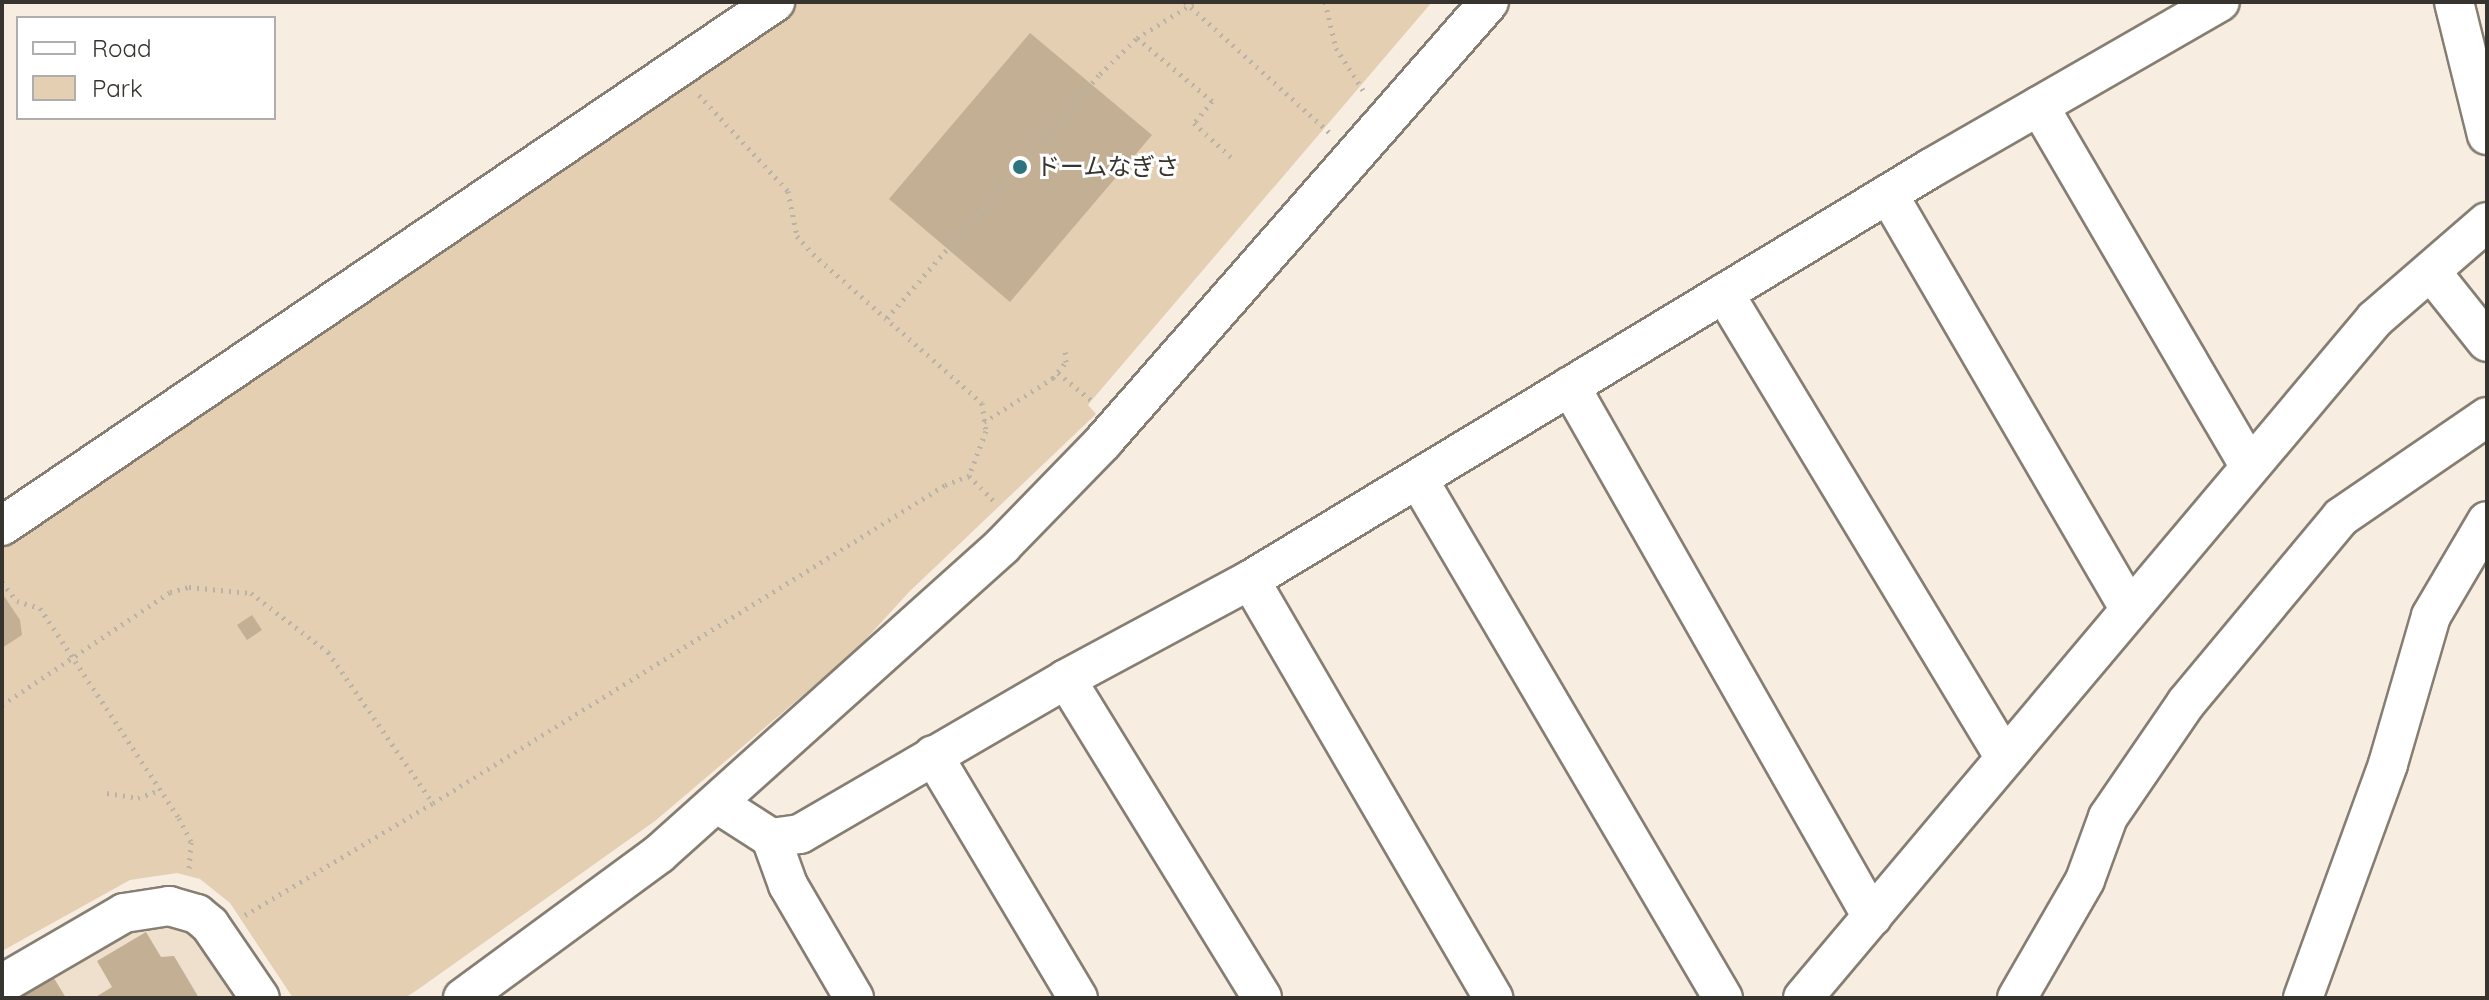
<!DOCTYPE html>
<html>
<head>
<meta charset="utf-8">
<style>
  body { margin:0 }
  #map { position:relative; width:2489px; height:1000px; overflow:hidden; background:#f7ede0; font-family:Quicksand,"Noto Sans JP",sans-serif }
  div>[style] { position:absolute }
  .built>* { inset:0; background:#eee0cd }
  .green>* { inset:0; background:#e4cfb3 }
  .building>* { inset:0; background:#c3af93 }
  .path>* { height:5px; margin-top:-2.5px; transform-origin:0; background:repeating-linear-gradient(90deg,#bab2a7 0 2px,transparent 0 8px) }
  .roads { filter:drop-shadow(2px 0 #867e72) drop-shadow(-2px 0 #867e72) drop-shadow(0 2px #867e72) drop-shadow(0 -2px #867e72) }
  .minor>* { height:38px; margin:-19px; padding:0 19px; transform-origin:19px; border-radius:19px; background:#fff }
  .dots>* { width:22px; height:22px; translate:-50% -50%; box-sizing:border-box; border:4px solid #fff; border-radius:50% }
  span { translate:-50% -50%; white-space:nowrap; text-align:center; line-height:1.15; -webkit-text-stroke:6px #fff; paint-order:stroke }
  .poi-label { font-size:24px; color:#37342f }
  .left { translate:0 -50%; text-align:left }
  .frame { position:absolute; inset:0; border:4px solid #37342f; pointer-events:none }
  .legend { position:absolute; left:16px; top:16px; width:260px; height:104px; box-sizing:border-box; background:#fff; border:2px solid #afaeac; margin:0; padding:10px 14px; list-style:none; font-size:24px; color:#37342f }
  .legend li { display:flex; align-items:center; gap:16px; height:40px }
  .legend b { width:40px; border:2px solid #afaeac }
</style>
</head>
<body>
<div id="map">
  <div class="built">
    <i style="clip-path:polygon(142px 919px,195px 931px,241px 998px,3px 998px)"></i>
  </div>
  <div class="green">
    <i style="clip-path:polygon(796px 2px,1432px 2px,1092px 400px,1088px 405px,1096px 414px,909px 592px,855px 651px,655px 821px,420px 988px,405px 998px,293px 998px,230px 903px,200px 879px,177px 873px,130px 880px,2px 951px,2px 546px,528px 193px)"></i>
  </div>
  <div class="building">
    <i style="clip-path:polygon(1030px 33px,1152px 135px,1010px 302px,889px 199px)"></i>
    <i style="clip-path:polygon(2px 593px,20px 620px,22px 635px,2px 648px)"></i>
    <i style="clip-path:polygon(252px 615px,262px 630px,247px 640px,237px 625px)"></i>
    <i style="clip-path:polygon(146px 932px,161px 957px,174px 956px,199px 998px,94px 998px,112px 987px,97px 961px)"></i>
    <i style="clip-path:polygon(49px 970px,66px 998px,2px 998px)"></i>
  </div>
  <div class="path">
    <i style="left:1185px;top:2px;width:194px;rotate:42.1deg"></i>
    <i style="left:1325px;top:2px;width:47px;rotate:76.6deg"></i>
    <i style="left:1336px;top:48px;width:50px;rotate:57.3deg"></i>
    <i style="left:1137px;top:38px;width:98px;rotate:40deg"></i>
    <i style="left:1212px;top:101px;width:28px;rotate:129deg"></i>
    <i style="left:1194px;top:123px;width:50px;rotate:42.6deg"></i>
    <i style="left:699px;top:95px;width:131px;rotate:47.2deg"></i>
    <i style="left:788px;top:191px;width:46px;rotate:78.7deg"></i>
    <i style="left:797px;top:236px;width:24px;rotate:48deg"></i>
    <i style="left:813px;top:254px;width:225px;rotate:41.4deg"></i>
    <i style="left:982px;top:403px;width:28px;rotate:82deg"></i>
    <i style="left:986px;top:431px;width:48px;rotate:110.7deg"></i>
    <i style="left:969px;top:476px;width:35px;rotate:45deg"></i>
    <i style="left:887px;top:318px;width:324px;rotate:-48.9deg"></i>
    <i style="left:1100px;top:74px;width:52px;rotate:-44.2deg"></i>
    <i style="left:1137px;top:38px;width:68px;rotate:-31.8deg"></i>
    <i style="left:1058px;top:373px;width:43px;rotate:39.3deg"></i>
    <i style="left:984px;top:422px;width:82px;rotate:-32.5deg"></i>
    <i style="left:1053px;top:378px;width:21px;rotate:-51deg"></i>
    <i style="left:1066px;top:362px;width:15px;rotate:-94deg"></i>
    <i style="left:2px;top:582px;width:24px;rotate:52deg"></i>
    <i style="left:17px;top:601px;width:24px;rotate:17deg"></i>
    <i style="left:40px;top:608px;width:252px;rotate:56.5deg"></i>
    <i style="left:179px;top:818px;width:27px;rotate:63deg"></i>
    <i style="left:191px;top:842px;width:31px;rotate:94deg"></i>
    <i style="left:2px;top:705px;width:202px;rotate:-33.9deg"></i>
    <i style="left:170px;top:592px;width:20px;rotate:-15deg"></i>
    <i style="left:189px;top:587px;width:62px;rotate:5.5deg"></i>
    <i style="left:251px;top:593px;width:97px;rotate:37.5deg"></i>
    <i style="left:328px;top:652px;width:184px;rotate:55.2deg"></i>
    <i style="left:433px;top:803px;width:603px;rotate:-31.84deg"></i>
    <i style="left:945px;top:485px;width:26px;rotate:-21deg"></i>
    <i style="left:107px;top:793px;width:31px;rotate:9deg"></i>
    <i style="left:138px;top:798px;width:23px;rotate:-20deg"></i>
    <i style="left:245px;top:915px;width:219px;rotate:-30.8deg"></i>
  </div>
  <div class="roads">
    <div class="minor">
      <i style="left:2454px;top:2px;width:137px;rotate:76.1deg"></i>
      <i style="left:2039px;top:106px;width:416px;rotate:59.7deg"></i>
      <i style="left:1888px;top:194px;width:480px;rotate:59.8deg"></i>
      <i style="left:2432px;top:273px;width:88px;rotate:51.4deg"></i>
      <i style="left:1724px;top:293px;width:543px;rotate:58.86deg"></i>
      <i style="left:1570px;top:386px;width:611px;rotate:60.37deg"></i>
      <i style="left:1418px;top:479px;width:602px;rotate:59.56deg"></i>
      <i style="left:2px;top:526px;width:934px;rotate:-34.13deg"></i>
      <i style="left:1250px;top:580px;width:484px;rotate:59.8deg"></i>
      <i style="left:1066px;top:679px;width:374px;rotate:58.4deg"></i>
      <i style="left:933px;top:755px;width:283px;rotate:59.2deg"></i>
      <i style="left:718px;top:804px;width:63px;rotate:32.7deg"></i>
      <i style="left:771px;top:838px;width:29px;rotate:-8deg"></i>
      <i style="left:800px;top:834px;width:308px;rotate:-30.2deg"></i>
      <i style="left:1066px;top:679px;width:209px;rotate:-28.3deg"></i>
      <i style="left:1250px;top:580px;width:796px;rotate:-31.17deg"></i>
      <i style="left:1931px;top:168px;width:333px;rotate:-29.9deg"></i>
      <i style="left:771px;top:838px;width:50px;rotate:70.1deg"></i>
      <i style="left:788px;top:885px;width:131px;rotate:59.7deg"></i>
      <i style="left:2px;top:984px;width:141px;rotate:-30.2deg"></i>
      <i style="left:124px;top:913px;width:46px;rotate:-8.8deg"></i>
      <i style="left:169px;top:906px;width:29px;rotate:16deg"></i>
      <i style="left:197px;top:914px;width:17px;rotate:40deg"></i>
      <i style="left:210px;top:925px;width:88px;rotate:55.6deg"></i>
      <i style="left:463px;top:998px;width:243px;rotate:-36.3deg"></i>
      <i style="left:659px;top:854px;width:462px;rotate:-41.9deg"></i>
      <i style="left:1003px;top:545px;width:144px;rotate:-45.8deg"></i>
      <i style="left:1103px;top:442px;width:585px;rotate:-48.74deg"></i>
      <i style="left:1803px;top:998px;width:888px;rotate:-49.89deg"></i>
      <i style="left:2375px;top:319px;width:148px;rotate:-40.9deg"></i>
      <i style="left:2017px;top:998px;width:136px;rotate:-60deg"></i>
      <i style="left:2085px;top:880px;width:67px;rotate:-69.9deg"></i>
      <i style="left:2108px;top:817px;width:138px;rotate:-55.6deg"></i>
      <i style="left:2186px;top:703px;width:242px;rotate:-50.2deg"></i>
      <i style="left:2341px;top:517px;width:177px;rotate:-34.4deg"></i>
      <i style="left:2303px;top:998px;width:249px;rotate:-70deg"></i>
      <i style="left:2388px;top:764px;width:154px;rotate:-73.8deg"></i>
      <i style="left:2431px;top:616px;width:110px;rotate:-59.5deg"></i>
    </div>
  </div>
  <div class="dots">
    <i style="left:1020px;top:167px;background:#2d7380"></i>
  </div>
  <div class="poi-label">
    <span class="left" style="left:1036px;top:167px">ドームなぎさ</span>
  </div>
  <div class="frame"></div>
  <ul class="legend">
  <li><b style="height:10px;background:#fff"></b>Road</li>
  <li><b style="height:22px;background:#e4cfb3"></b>Park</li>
  </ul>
</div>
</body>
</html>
